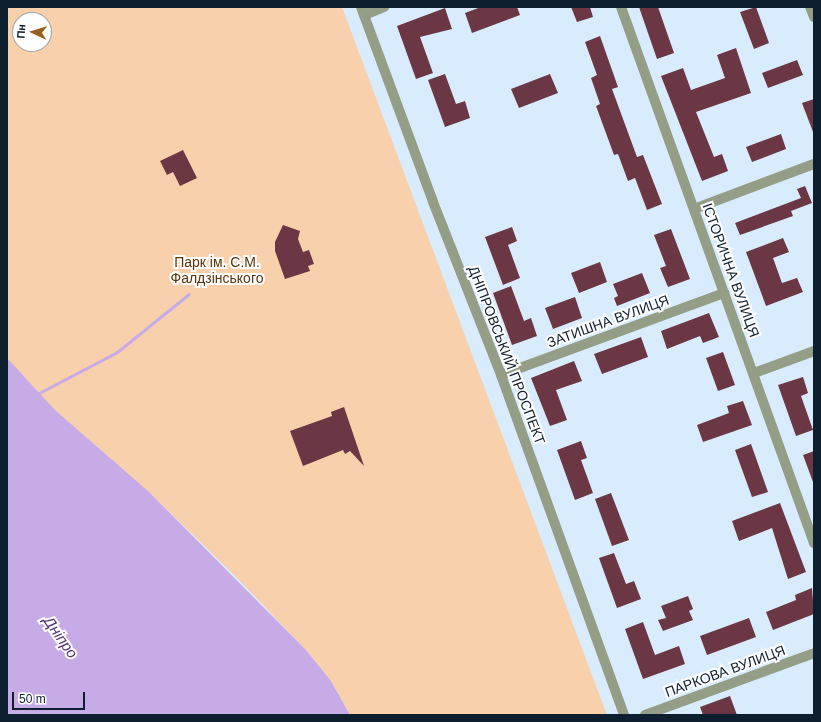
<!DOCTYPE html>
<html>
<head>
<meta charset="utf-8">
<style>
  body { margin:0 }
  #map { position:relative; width:821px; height:722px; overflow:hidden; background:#d9ecfd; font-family:Helvetica,sans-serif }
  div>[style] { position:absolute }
  .green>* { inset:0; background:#f8d1ac }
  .water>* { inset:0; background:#c7abe7 }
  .stream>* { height:3px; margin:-1.5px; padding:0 1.5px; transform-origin:1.5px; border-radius:1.5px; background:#c7abe7 }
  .building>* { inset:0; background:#6c3744 }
  .minor>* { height:10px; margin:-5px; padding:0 5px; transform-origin:5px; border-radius:5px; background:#949d86 }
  span { translate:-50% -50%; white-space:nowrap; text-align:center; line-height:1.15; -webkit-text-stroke:4px #fff; paint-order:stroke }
  .park-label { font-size:14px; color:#56340c }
  .street-label { font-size:14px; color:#0d1f2e }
  .water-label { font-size:15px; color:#553076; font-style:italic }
  .frame { position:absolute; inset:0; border:8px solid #0d1f2e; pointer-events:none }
  .north { position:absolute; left:12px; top:12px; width:40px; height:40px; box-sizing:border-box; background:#fff; border:1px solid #9ea5ab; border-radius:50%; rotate:274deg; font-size:11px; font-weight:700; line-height:16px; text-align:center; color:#0d1f2e }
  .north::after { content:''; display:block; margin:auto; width:14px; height:18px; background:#99601d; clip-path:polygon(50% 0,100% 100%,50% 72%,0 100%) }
  .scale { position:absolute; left:12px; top:692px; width:73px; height:18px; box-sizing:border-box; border:2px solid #0d1f2e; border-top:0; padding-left:5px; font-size:12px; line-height:14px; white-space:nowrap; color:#0d1f2e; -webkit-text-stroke:3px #fff; paint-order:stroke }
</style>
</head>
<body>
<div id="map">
  <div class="green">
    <i style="clip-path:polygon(evenodd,7px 7px,342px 7px,607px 715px,350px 715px,331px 681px,306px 650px,236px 577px,148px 491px,55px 410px,18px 372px,7px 358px,7px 7px,20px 20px,44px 20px,44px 44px,20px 44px,20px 20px)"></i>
  </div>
  <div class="water">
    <i style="clip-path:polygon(7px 358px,55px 410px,148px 491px,306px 650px,331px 681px,350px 715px,7px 715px)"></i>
  </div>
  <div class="stream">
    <i style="left:39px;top:393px;width:88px;rotate:-27.7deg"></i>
    <i style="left:117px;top:352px;width:92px;rotate:-38.9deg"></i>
  </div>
  <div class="building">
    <i style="clip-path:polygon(481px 7px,517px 7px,520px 15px,472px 33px,465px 13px)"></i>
    <i style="clip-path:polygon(571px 7px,590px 7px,593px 17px,577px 22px)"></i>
    <i style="clip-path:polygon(639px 7px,658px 7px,674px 53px,657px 59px)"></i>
    <i style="clip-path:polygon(756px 7px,769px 43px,754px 49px,740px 12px)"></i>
    <i style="clip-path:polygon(445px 8px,452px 29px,420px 37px,433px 73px,416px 79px,397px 26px)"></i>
    <i style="clip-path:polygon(600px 36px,618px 87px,612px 89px,637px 157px,643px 155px,662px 204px,647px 210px,635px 178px,628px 181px,618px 154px,614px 155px,596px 106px,600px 104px,591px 78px,597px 75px,585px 42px)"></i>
    <i style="clip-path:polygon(736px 48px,751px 93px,696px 112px,714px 157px,722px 154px,728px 171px,702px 181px,661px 76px,683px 68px,691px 90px,725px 78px,717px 55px)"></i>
    <i style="clip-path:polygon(797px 60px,803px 75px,768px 88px,762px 73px)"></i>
    <i style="clip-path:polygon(445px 74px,456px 104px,465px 101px,470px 118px,445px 127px,428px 80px)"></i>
    <i style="clip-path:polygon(550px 74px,558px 93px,519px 108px,511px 89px)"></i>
    <i style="clip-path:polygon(814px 99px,814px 132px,813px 132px,802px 103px)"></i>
    <i style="clip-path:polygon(781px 134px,786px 149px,752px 162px,746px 147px)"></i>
    <i style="clip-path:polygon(183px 150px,197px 178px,180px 186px,173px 172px,167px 175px,160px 161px)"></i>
    <i style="clip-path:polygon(805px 186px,812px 203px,791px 211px,793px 216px,740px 235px,735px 223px,801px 198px,797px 189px)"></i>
    <i style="clip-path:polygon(283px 225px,300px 231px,298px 239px,303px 252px,309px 250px,314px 264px,308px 266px,310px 271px,285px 279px,275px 251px,275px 242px)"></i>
    <i style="clip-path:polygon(512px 227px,517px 241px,508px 245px,520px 278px,503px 285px,485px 237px)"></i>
    <i style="clip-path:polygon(671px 229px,690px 279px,668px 287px,660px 268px,666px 266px,654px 235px)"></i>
    <i style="clip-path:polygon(783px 238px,789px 252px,773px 258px,782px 283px,797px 278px,803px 292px,766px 306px,746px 252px)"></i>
    <i style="clip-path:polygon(600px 262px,607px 282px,579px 293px,571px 273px)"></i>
    <i style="clip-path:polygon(642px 273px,650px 293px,617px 306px,614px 298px,618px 296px,613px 284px)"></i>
    <i style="clip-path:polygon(511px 286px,524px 321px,531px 318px,537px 336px,512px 345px,493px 293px)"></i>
    <i style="clip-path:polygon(575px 297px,582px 318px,553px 329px,545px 308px)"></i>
    <i style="clip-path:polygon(709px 313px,719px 337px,703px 343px,700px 336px,667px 349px,661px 331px)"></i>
    <i style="clip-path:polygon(641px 337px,648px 357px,602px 374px,594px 354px)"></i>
    <i style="clip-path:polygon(723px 352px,735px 385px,718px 391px,706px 358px)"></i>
    <i style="clip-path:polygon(574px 361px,582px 381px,556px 390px,567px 420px,550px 426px,531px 378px)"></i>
    <i style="clip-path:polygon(803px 377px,808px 393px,801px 396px,813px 430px,796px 436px,778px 385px)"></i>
    <i style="clip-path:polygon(743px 401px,752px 425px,703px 442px,697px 425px,729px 413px,727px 406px)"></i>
    <i style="clip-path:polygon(344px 407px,364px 466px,350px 451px,345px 454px,343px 450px,303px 466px,290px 431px,332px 416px,331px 412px)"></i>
    <i style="clip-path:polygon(581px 441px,587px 458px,581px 460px,593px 493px,575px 500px,557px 450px)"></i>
    <i style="clip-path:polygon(751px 444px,768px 492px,752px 497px,735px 450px)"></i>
    <i style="clip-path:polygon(814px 451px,814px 482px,813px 482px,803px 455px)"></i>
    <i style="clip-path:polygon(611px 493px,629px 540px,612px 546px,595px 499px)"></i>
    <i style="clip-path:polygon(780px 503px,806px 572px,788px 579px,772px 528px,739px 541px,732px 521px)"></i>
    <i style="clip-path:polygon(614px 553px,626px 584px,634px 581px,641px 599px,617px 608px,599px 558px)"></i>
    <i style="clip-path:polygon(812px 588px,814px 614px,773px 630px,766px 612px,796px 600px,795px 595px)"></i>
    <i style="clip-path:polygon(688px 596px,693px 609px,689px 611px,693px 620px,663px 631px,658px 620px,666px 618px,661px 606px)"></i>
    <i style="clip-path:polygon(749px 618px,756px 637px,707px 655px,700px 636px)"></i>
    <i style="clip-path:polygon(643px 622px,655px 655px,679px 646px,685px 664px,643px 679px,625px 629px)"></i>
    <i style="clip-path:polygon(730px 696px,737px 715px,703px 715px,700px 707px)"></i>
  </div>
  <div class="minor">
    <i style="left:361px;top:7px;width:208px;rotate:69.7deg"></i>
    <i style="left:433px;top:202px;width:186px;rotate:68.5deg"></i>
    <i style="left:501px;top:375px;width:362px;rotate:70.1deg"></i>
    <i style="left:621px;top:7px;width:570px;rotate:70.2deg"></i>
    <i style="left:810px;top:7px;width:11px;rotate:68deg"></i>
    <i style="left:364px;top:15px;width:22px;rotate:-22deg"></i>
    <i style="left:694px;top:209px;width:128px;rotate:-20.6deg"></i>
    <i style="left:754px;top:373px;width:64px;rotate:-20.1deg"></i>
    <i style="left:501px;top:375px;width:238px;rotate:-20.2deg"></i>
    <i style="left:645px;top:715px;width:180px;rotate:-20.1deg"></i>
  </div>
  <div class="park-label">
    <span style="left:217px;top:270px">Парк ім. С.М.<br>Фалдзінського</span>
  </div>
  <div class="street-label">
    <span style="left:731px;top:270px;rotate:70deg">ІСТОРИЧНА ВУЛИЦЯ</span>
    <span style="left:608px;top:321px;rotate:-20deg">ЗАТИШНА ВУЛИЦЯ</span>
    <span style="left:507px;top:355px;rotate:69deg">ДНІПРОВСЬКИЙ ПРОСПЕКТ</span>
    <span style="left:725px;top:671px;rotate:-20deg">ПАРКОВА ВУЛИЦЯ</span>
  </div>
  <div class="water-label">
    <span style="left:61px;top:637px;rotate:55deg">Дніпро</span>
  </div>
  <div class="frame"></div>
  <div class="north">Пн</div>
  <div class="scale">50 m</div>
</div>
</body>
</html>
